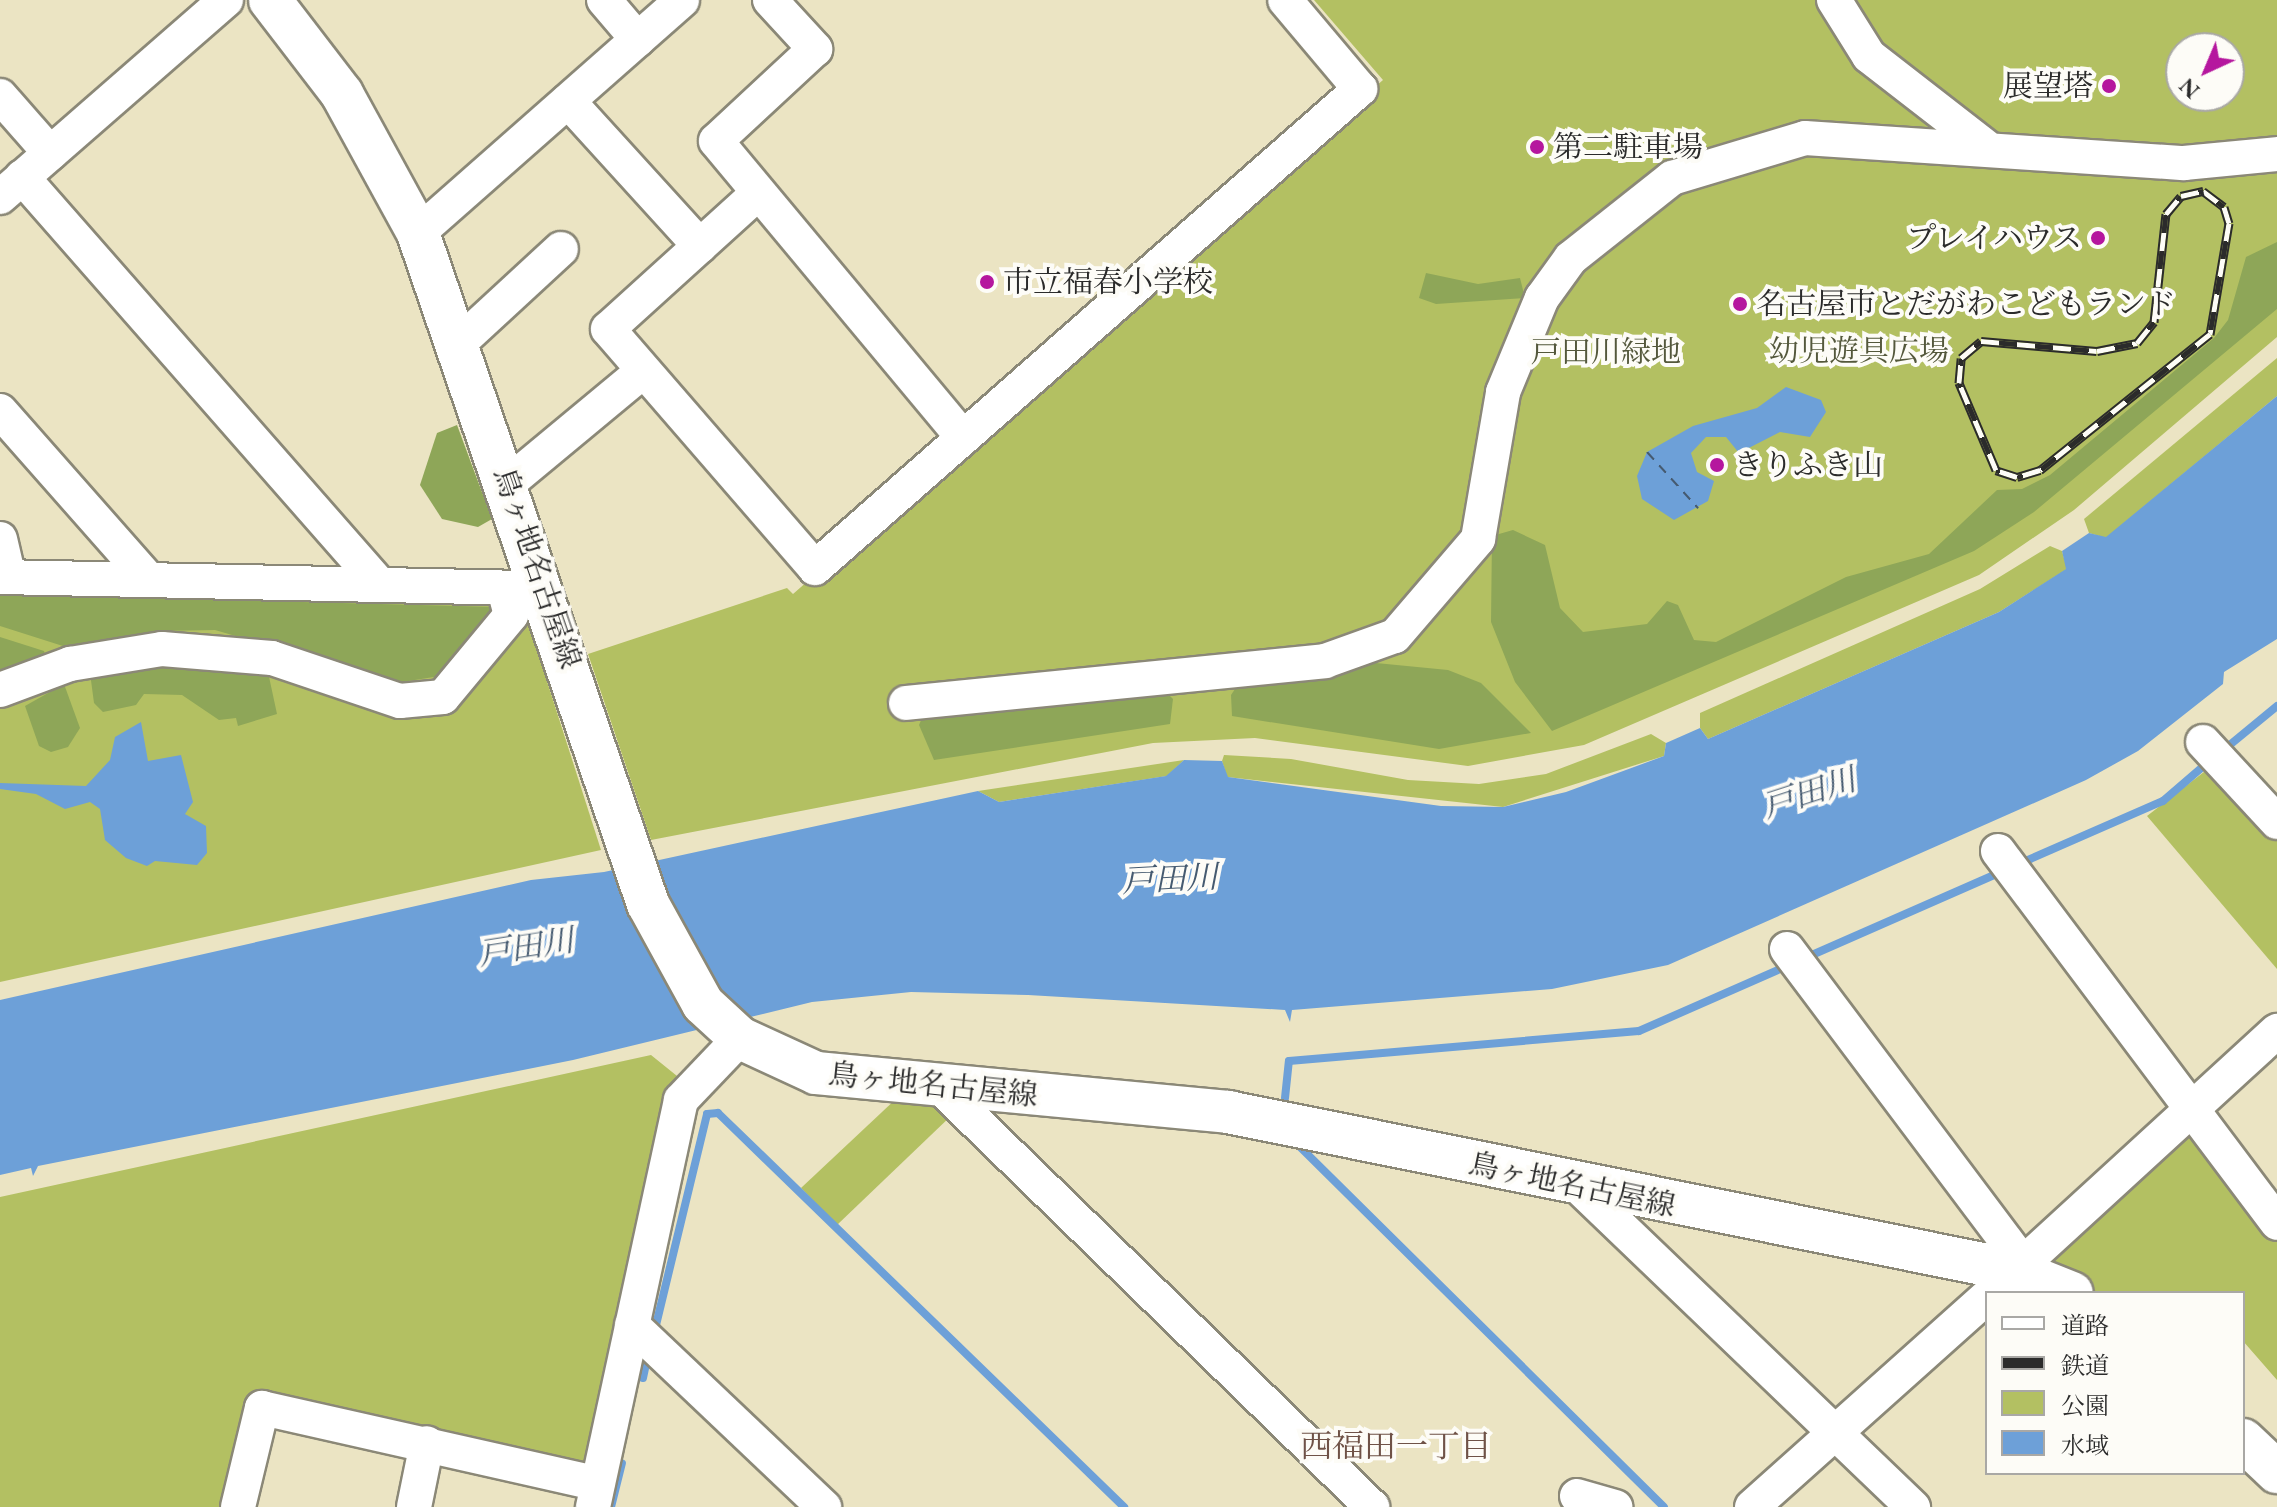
<!DOCTYPE html>
<html>
<head>
<meta charset="utf-8">
<style>
  body { margin:0 }
  #map { position:relative; width:2277px; height:1507px; overflow:hidden; background:#ebe4c3; font-family:"EB Garamond","Noto Serif JP",serif }
  div>[style] { position:absolute }
  .green>* { inset:0; background:#b3c062 }
  .forest>* { inset:0; background:#8ea658 }
  .water>* { inset:0; background:#6da0d8 }
  .stream>* { height:8px; margin:-4px; padding:0 4px; transform-origin:4px; border-radius:4px; background:#6da0d8 }
  .ferry>* { height:2px; margin-top:-1px; transform-origin:0; background:repeating-linear-gradient(90deg,#455a70 0 10px,transparent 0 18px) }
  .roads { filter:drop-shadow(2px 0 #8b8877) drop-shadow(-2px 0 #8b8877) drop-shadow(0 2px #8b8877) drop-shadow(0 -2px #8b8877) }
  .minor>* { height:34px; margin:-17px; padding:0 17px; transform-origin:17px; border-radius:17px; background:#fff }
  .major>* { height:42px; margin:-21px; padding:0 21px; transform-origin:21px; border-radius:21px; background:#fff }
  .rail>* { height:9px; margin-top:-4.5px; transform-origin:0; background:repeating-linear-gradient(90deg,#fdfcf7 0 18px,#2b2b2b 0 36px); box-sizing:border-box; border-block:2px solid #2b2b2b }
  .dots>* { width:22px; height:22px; translate:-50% -50%; box-sizing:border-box; border:4px solid #fdfcf7; border-radius:50% }
  span { translate:-50% -50%; white-space:nowrap; text-align:center; line-height:1.15; -webkit-text-stroke:8px #fdfcf7; paint-order:stroke }
  .poi-label { font-size:30px; color:#2b2b2b }
  .right { translate:-100% -50%; text-align:right }
  .left { translate:0 -50%; text-align:left }
  .park-label { font-size:30px; color:#54583c }
  .street-label { font-size:30px; color:#2b2b2b }
  .water-label { font-size:32px; color:#455a70; font-style:italic }
  .neighbourhood-label { font-size:32px; color:#6f5247 }
  .legend { position:absolute; left:1985px; top:1291px; width:260px; height:184px; box-sizing:border-box; background:#fdfcf7; border:2px solid #a9a8a5; margin:0; padding:10px 14px; list-style:none; font-size:24px; color:#2b2b2b }
  .legend li { display:flex; align-items:center; gap:16px; height:40px }
  .legend b { width:40px; border:2px solid #a9a8a5 }
  .north { position:absolute; left:2165px; top:32px; width:80px; height:80px; box-sizing:border-box; background:#fdfcf7; border:2px solid #a9a8a5; border-radius:50%; rotate:224deg; font-size:22px; font-weight:700; line-height:32px; text-align:center; color:#2b2b2b }
  .north::after { content:''; display:block; margin:auto; width:28px; height:36px; background:#b5179e; clip-path:polygon(50% 0,100% 100%,50% 72%,0 100%) }
</style>
</head>
<body>
<div id="map">
  <div class="green">
    <i style="clip-path:polygon(evenodd,1314px 0,2277px 0,2277px 337px,2074px 510px,1979px 575px,1584px 745px,1468px 766px,1255px 738px,1153px 743px,651px 840px,588px 654px,787px 588px,793px 594px,1383px 80px,1314px 0,2181px 48px,2229px 48px,2229px 96px,2181px 96px,2181px 48px)"></i>
    <i style="clip-path:polygon(2277px 358px,2277px 396px,2106px 538px,2089px 533px,2084px 519px)"></i>
    <i style="clip-path:polygon(2050px 546px,2062px 551px,2067px 569px,1999px 612px,1708px 739px,1700px 728px,1700px 713px,1980px 589px)"></i>
    <i style="clip-path:polygon(0 590px,522px 603px,601px 850px,0 982px)"></i>
    <i style="clip-path:polygon(1651px 734px,1666px 743px,1664px 756px,1503px 807px,1227px 777px,1222px 761px,1224px 755px,1291px 759px,1408px 780px,1479px 784px,1546px 774px)"></i>
    <i style="clip-path:polygon(1184px 760px,1167px 776px,999px 802px,978px 791px)"></i>
    <i style="clip-path:polygon(2213px 765px,2277px 835px,2277px 969px,2147px 816px)"></i>
    <i style="clip-path:polygon(651px 1055px,682px 1080px,597px 1453px,583px 1466px,256px 1393px,229px 1507px,0 1507px,0 1197px)"></i>
    <i style="clip-path:polygon(898px 1097px,935px 1097px,953px 1114px,837px 1225px,801px 1188px)"></i>
    <i style="clip-path:polygon(2190px 1129px,2277px 1234px,2277px 1380px,2243px 1341px,2243px 1293px,2089px 1293px,2038px 1268px)"></i>
  </div>
  <div class="forest">
    <i style="clip-path:polygon(2277px 242px,2277px 309px,2034px 512px,1974px 551px,1552px 731px,1515px 682px,1491px 622px,1492px 536px,1513px 530px,1545px 545px,1560px 608px,1583px 632px,1647px 624px,1667px 601px,1678px 605px,1694px 640px,1716px 642px,1846px 577px,1929px 554px,1997px 490px,2022px 489px,2050px 475px,2214px 338px,2228px 320px,2246px 257px)"></i>
    <i style="clip-path:polygon(1426px 273px,1478px 284px,1520px 278px,1525px 298px,1436px 304px,1419px 298px)"></i>
    <i style="clip-path:polygon(457px 425px,492px 519px,478px 527px,442px 519px,420px 485px,437px 433px)"></i>
    <i style="clip-path:polygon(0 594px,497px 607px,440px 676px,396px 683px,215px 630px,158px 631px,85px 651px,66px 647px,0 626px)"></i>
    <i style="clip-path:polygon(0 637px,44px 651px,46px 657px,0 679px)"></i>
    <i style="clip-path:polygon(146px 661px,268px 672px,277px 714px,238px 726px,236px 718px,219px 720px,182px 695px,144px 694px,136px 705px,103px 712px,94px 703px,90px 673px)"></i>
    <i style="clip-path:polygon(1376px 663px,1448px 670px,1481px 683px,1531px 733px,1439px 749px,1232px 716px,1231px 695px,1239px 683px)"></i>
    <i style="clip-path:polygon(64px 684px,80px 728px,68px 747px,51px 752px,39px 746px,25px 706px)"></i>
    <i style="clip-path:polygon(1164px 690px,1173px 699px,1170px 724px,934px 760px,919px 725px,923px 716px)"></i>
  </div>
  <div class="water">
    <i style="clip-path:polygon(1786px 387px,1821px 400px,1826px 412px,1810px 437px,1780px 432px,1739px 453px,1726px 437px,1706px 437px,1691px 453px,1697px 472px,1714px 481px,1708px 501px,1674px 520px,1642px 499px,1637px 476px,1647px 452px,1693px 426px,1757px 408px)"></i>
    <i style="clip-path:polygon(2277px 396px,2277px 639px,2224px 672px,2223px 684px,2138px 751px,2086px 780px,1668px 965px,1552px 989px,1292px 1010px,1290px 1022px,1285px 1010px,1028px 995px,911px 992px,812px 1002px,573px 1060px,38px 1166px,33px 1176px,31px 1168px,0 1175px,0 1000px,531px 880px,604px 872px,978px 791px,999px 802px,1166px 776px,1184px 760px,1222px 761px,1228px 777px,1441px 806px,1503px 807px,1566px 792px,1664px 756px,1666px 743px,1700px 728px,1708px 739px,1999px 612px,2066px 569px,2062px 551px,2089px 533px,2106px 537px)"></i>
    <i style="clip-path:polygon(141px 722px,148px 761px,181px 755px,193px 802px,185px 814px,206px 826px,207px 853px,197px 865px,155px 861px,147px 866px,126px 858px,105px 840px,100px 809px,90px 802px,65px 809px,36px 794px,0 789px,0 783px,86px 786px,110px 760px,115px 737px)"></i>
  </div>
  <div class="stream">
    <i style="left:2226px;top:748px;width:66px;rotate:-39.5deg"></i>
    <i style="left:2021px;top:863px;width:155px;rotate:-23.6deg"></i>
    <i style="left:2163px;top:801px;width:57px;rotate:-40.7deg"></i>
    <i style="left:1805px;top:958px;width:209px;rotate:-23.7deg"></i>
    <i style="left:1285px;top:1098px;width:37px;rotate:-84deg"></i>
    <i style="left:1289px;top:1061px;width:351px;rotate:-4.9deg"></i>
    <i style="left:1639px;top:1031px;width:159px;rotate:-23.7deg"></i>
    <i style="left:1292px;top:1139px;width:523px;rotate:44.69deg"></i>
    <i style="left:656px;top:1325px;width:217px;rotate:-76.4deg"></i>
    <i style="left:707px;top:1114px;width:11px;rotate:-5deg"></i>
    <i style="left:718px;top:1113px;width:566px;rotate:44.14deg"></i>
    <i style="left:643px;top:1378px;width:24px;rotate:-78deg"></i>
    <i style="left:611px;top:1507px;width:45px;rotate:-76deg"></i>
  </div>
  <div class="ferry">
    <i style="left:1647px;top:452px;width:76px;rotate:47.7deg"></i>
  </div>
  <div class="roads">
    <div class="minor">
      <i style="left:604px;top:0;width:52px;rotate:49.6deg"></i>
      <i style="left:770px;top:0;width:67px;rotate:47.4deg"></i>
      <i style="left:815px;top:49px;width:135px;rotate:137.1deg"></i>
      <i style="left:716px;top:141px;width:386px;rotate:50.2deg"></i>
      <i style="left:1834px;top:0;width:66px;rotate:58deg"></i>
      <i style="left:1869px;top:56px;width:147px;rotate:37.8deg"></i>
      <i style="left:0;top:96px;width:76px;rotate:48.7deg"></i>
      <i style="left:568px;top:101px;width:196px;rotate:47.7deg"></i>
      <i style="left:22px;top:177px;width:543px;rotate:48.73deg"></i>
      <i style="left:757px;top:194px;width:201px;rotate:137.8deg"></i>
      <i style="left:608px;top:329px;width:316px;rotate:49.1deg"></i>
      <i style="left:815px;top:568px;width:726px;rotate:-41.31deg"></i>
      <i style="left:1360px;top:89px;width:116px;rotate:-130.1deg"></i>
      <i style="left:0;top:197px;width:300px;rotate:-41.1deg"></i>
      <i style="left:418px;top:233px;width:352px;rotate:-41.4deg"></i>
      <i style="left:458px;top:344px;width:140px;rotate:-42.7deg"></i>
      <i style="left:0;top:411px;width:225px;rotate:48.6deg"></i>
      <i style="left:507px;top:484px;width:177px;rotate:-39.7deg"></i>
      <i style="left:0;top:539px;width:39px;rotate:77deg"></i>
      <i style="left:0;top:577px;width:527px;rotate:1.2deg"></i>
      <i style="left:0;top:690px;width:75px;rotate:-20.4deg"></i>
      <i style="left:70px;top:664px;width:93px;rotate:-9.3deg"></i>
      <i style="left:162px;top:649px;width:110px;rotate:4.7deg"></i>
      <i style="left:272px;top:658px;width:135px;rotate:18.6deg"></i>
      <i style="left:400px;top:701px;width:43px;rotate:-5.3deg"></i>
      <i style="left:443px;top:697px;width:107px;rotate:-50.3deg"></i>
      <i style="left:511px;top:615px;width:28px;rotate:-105deg"></i>
      <i style="left:906px;top:703px;width:421px;rotate:-5.7deg"></i>
      <i style="left:1325px;top:661px;width:74px;rotate:-19.7deg"></i>
      <i style="left:1395px;top:636px;width:128px;rotate:-49.4deg"></i>
      <i style="left:1478px;top:539px;width:149px;rotate:-80.3deg"></i>
      <i style="left:1503px;top:392px;width:102px;rotate:-67.5deg"></i>
      <i style="left:1542px;top:298px;width:49px;rotate:-54.1deg"></i>
      <i style="left:1571px;top:258px;width:129px;rotate:-38.4deg"></i>
      <i style="left:1672px;top:178px;width:139px;rotate:-16.7deg"></i>
      <i style="left:1805px;top:138px;width:380px;rotate:3.8deg"></i>
      <i style="left:2184px;top:163px;width:93px;rotate:-5.5deg"></i>
      <i style="left:2203px;top:742px;width:109px;rotate:47.2deg"></i>
      <i style="left:1998px;top:851px;width:465px;rotate:53.1deg"></i>
      <i style="left:1787px;top:949px;width:395px;rotate:53.1deg"></i>
      <i style="left:940px;top:1087px;width:603px;rotate:44.19deg"></i>
      <i style="left:1579px;top:1187px;width:463px;rotate:43.8deg"></i>
      <i style="left:1991px;top:1293px;width:388px;rotate:-42.5deg"></i>
      <i style="left:632px;top:1325px;width:265px;rotate:43.5deg"></i>
      <i style="left:1577px;top:1496px;width:40px;rotate:16deg"></i>
      <i style="left:238px;top:1507px;width:102px;rotate:-76.4deg"></i>
      <i style="left:262px;top:1408px;width:344px;rotate:12.7deg"></i>
      <i style="left:414px;top:1507px;width:65px;rotate:-78.5deg"></i>
      <i style="left:593px;top:1507px;width:416px;rotate:-77.8deg"></i>
      <i style="left:681px;top:1100px;width:86px;rotate:-46.4deg"></i>
      <i style="left:1752px;top:1507px;width:315px;rotate:-41.8deg"></i>
    </div>
    <div class="major">
      <i style="left:270px;top:0;width:118px;rotate:52.5deg"></i>
      <i style="left:342px;top:94px;width:158px;rotate:61.3deg"></i>
      <i style="left:418px;top:233px;width:709px;rotate:71.08deg"></i>
      <i style="left:648px;top:904px;width:114px;rotate:61.2deg"></i>
      <i style="left:703px;top:1004px;width:50px;rotate:42.6deg"></i>
      <i style="left:740px;top:1038px;width:84px;rotate:24.7deg"></i>
      <i style="left:816px;top:1073px;width:414px;rotate:5.4deg"></i>
      <i style="left:1228px;top:1112px;width:805px;rotate:11.39deg"></i>
      <i style="left:2017px;top:1271px;width:59px;rotate:21.8deg"></i>
      <i style="left:2243px;top:1440px;width:47px;rotate:43.3deg"></i>
    </div>
  </div>
  <div class="rail">
    <i style="left:2203px;top:191px;width:26px;rotate:37deg"></i>
    <i style="left:2224px;top:207px;width:17px;rotate:73deg"></i>
    <i style="left:2229px;top:223px;width:113px;rotate:99.7deg"></i>
    <i style="left:2210px;top:334px;width:218px;rotate:141.3deg"></i>
    <i style="left:2040px;top:470px;width:24px;rotate:163deg"></i>
    <i style="left:2017px;top:477px;width:22px;rotate:-162deg"></i>
    <i style="left:1996px;top:470px;width:95px;rotate:-113deg"></i>
    <i style="left:1959px;top:383px;width:25px;rotate:-85deg"></i>
    <i style="left:1961px;top:358px;width:26px;rotate:-40deg"></i>
    <i style="left:1981px;top:341px;width:116px;rotate:4.9deg"></i>
    <i style="left:2097px;top:351px;width:41px;rotate:-11.3deg"></i>
    <i style="left:2137px;top:343px;width:27px;rotate:-51deg"></i>
    <i style="left:2154px;top:322px;width:109px;rotate:-83.7deg"></i>
    <i style="left:2166px;top:214px;width:23px;rotate:-50deg"></i>
    <i style="left:2181px;top:196px;width:23px;rotate:-13deg"></i>
  </div>
  <div class="dots">
    <i style="left:2109px;top:86px;background:#b5179e"></i>
    <i style="left:1537px;top:147px;background:#b5179e"></i>
    <i style="left:2098px;top:238px;background:#b5179e"></i>
    <i style="left:987px;top:282px;background:#b5179e"></i>
    <i style="left:1740px;top:304px;background:#b5179e"></i>
    <i style="left:1717px;top:465px;background:#b5179e"></i>
  </div>
  <div class="poi-label">
    <span class="right" style="left:2093px;top:86px">展望塔</span>
    <span class="left" style="left:1553px;top:147px">第二駐車場</span>
    <span class="right" style="left:2082px;top:238px">プレイハウス</span>
    <span class="left" style="left:1003px;top:282px">市立福春小学校</span>
    <span class="left" style="left:1756px;top:304px">名古屋市とだがわこどもランド</span>
    <span class="left" style="left:1733px;top:465px">きりふき山</span>
  </div>
  <div class="park-label">
    <span style="left:1859px;top:351px">幼児遊具広場</span>
    <span style="left:1606px;top:352px">戸田川緑地</span>
  </div>
  <div class="street-label">
    <span style="left:537px;top:568px;rotate:71deg">鳥ヶ地名古屋線</span>
    <span style="left:933px;top:1085px;rotate:6deg">鳥ヶ地名古屋線</span>
    <span style="left:1572px;top:1185px;rotate:12deg">鳥ヶ地名古屋線</span>
  </div>
  <div class="water-label">
    <span style="left:1809px;top:793px;rotate:-18deg">戸田川</span>
    <span style="left:1170px;top:879px;rotate:-3deg">戸田川</span>
    <span style="left:526px;top:947px;rotate:-9deg">戸田川</span>
  </div>
  <div class="neighbourhood-label">
    <span style="left:1396px;top:1446px">西福田一丁目</span>
  </div>
  <ul class="legend">
  <li><b style="height:10px;background:#fff"></b>道路</li>
  <li><b style="height:10px;background:#2b2b2b"></b>鉄道</li>
  <li><b style="height:22px;background:#b3c062"></b>公園</li>
  <li><b style="height:22px;background:#6da0d8"></b>水域</li>
  </ul>
  <div class="north">N</div>
</div>
</body>
</html>
